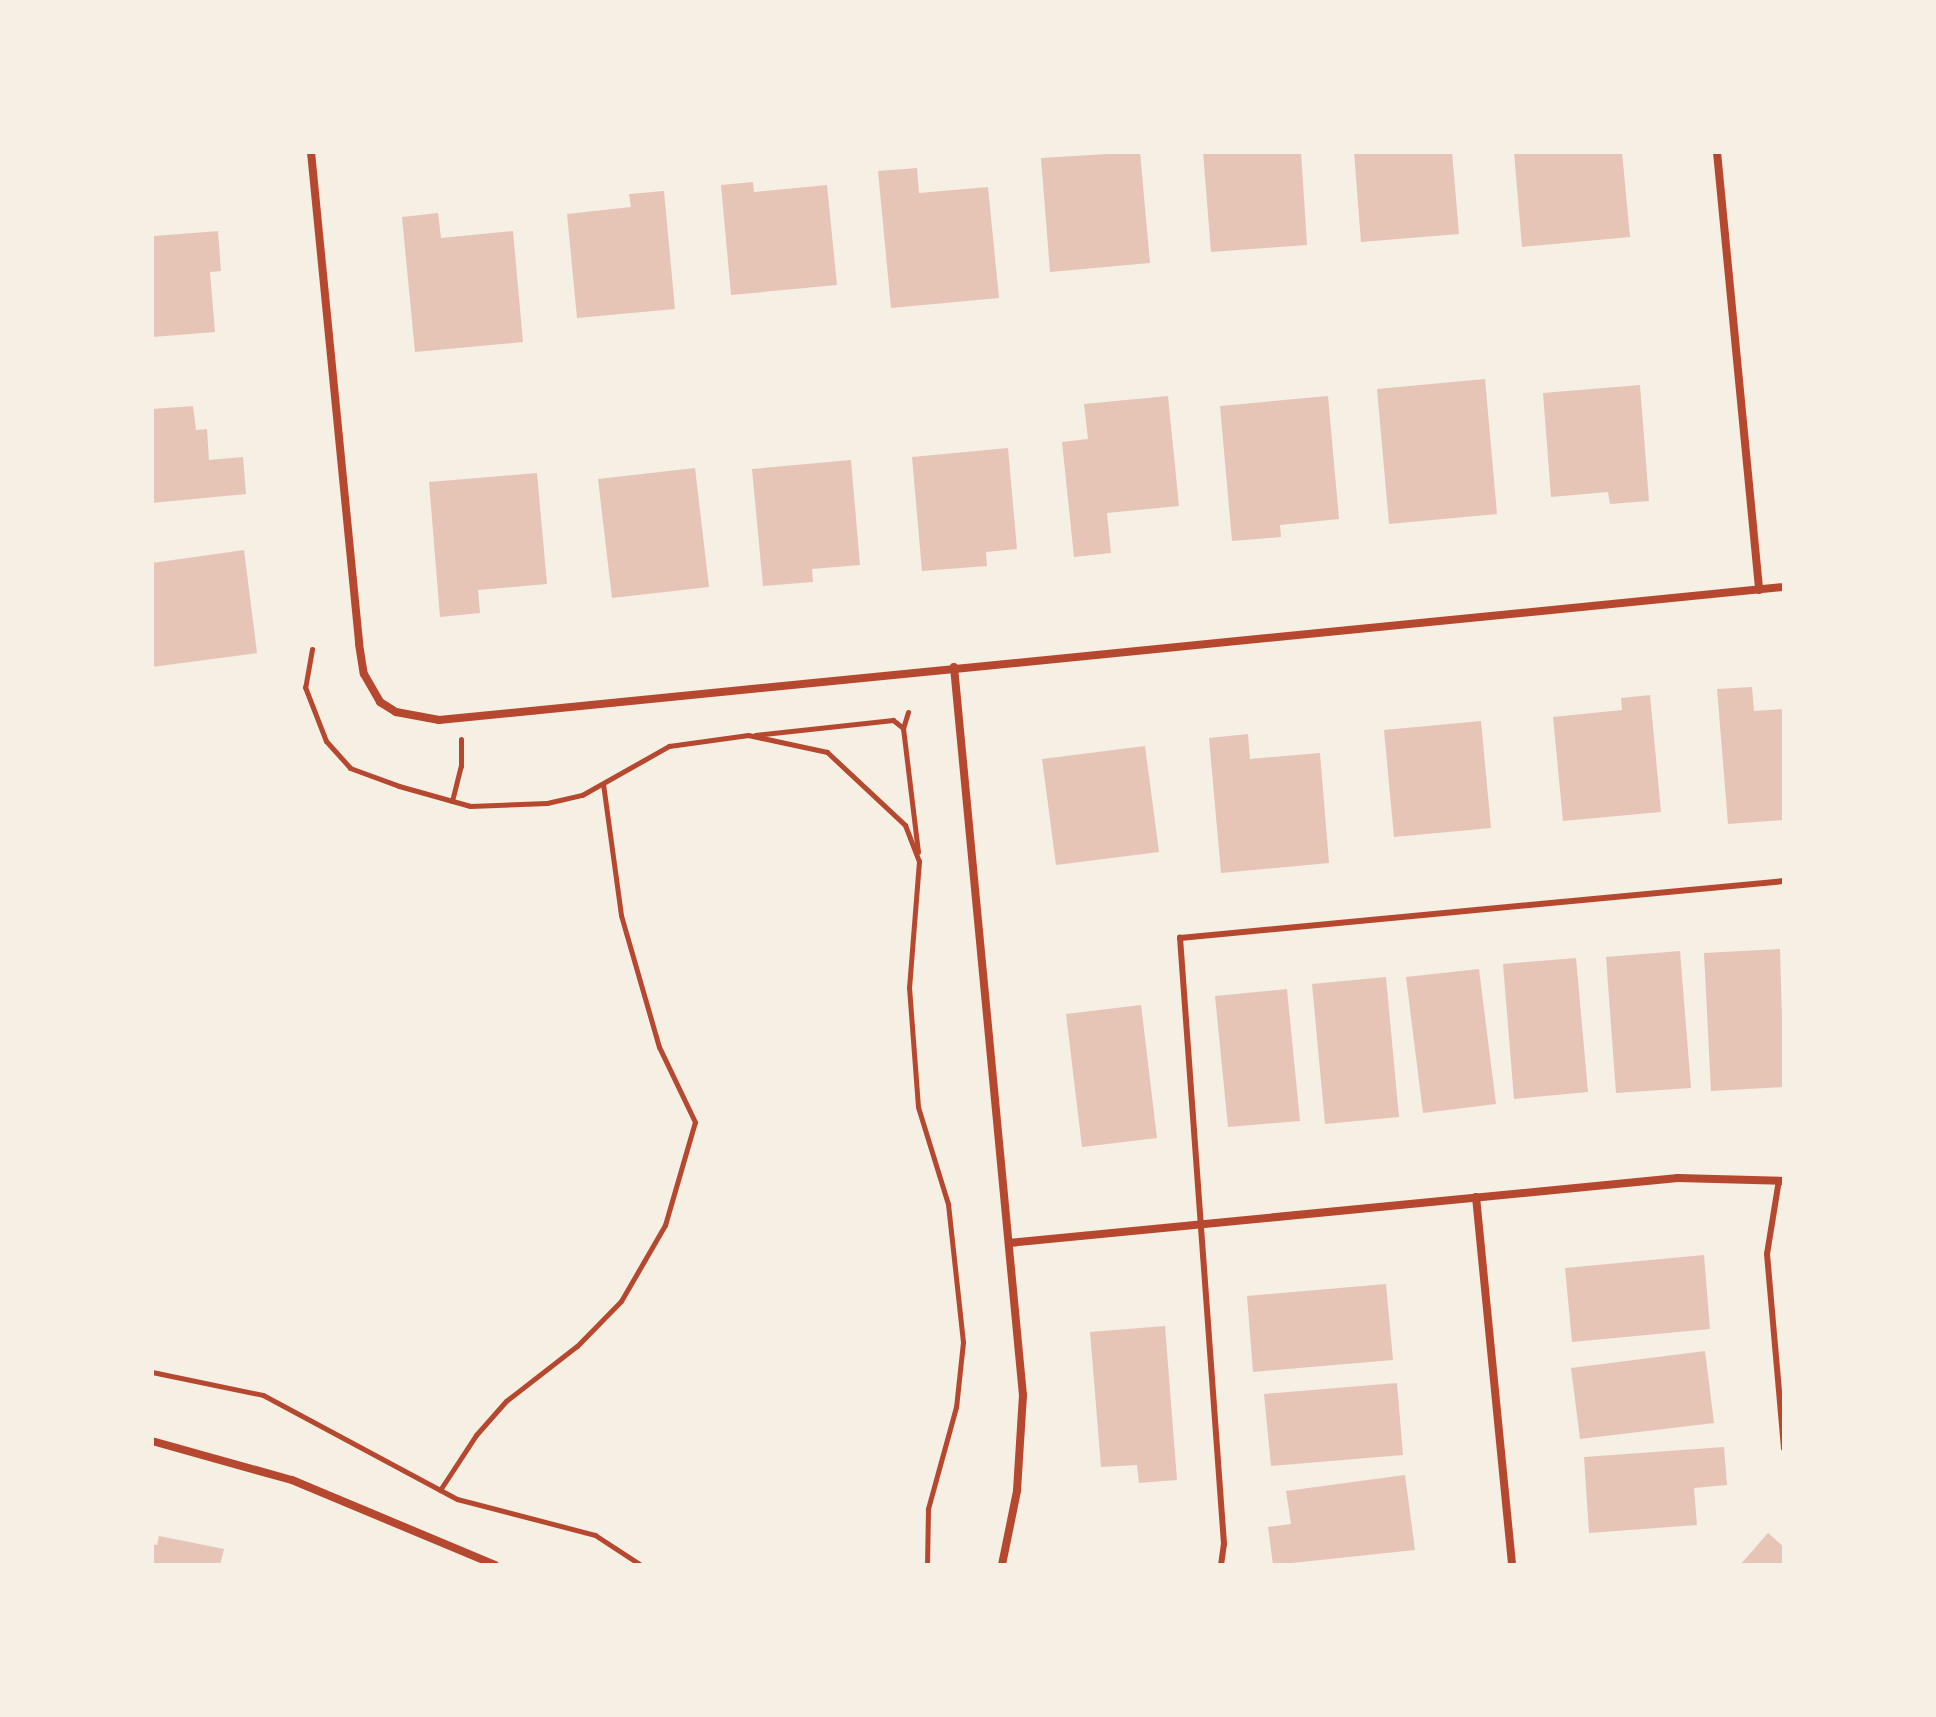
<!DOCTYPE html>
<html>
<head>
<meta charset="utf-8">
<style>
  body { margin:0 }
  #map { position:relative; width:1936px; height:1717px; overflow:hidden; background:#f6efe4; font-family:Bitter,serif }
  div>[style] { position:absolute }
  .building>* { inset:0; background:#e6c5b7 }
  .path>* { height:5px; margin:-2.5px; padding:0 2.5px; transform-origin:2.5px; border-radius:2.5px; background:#b5482f }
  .service>* { height:6px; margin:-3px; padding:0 3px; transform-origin:3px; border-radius:3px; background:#b5482f }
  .minor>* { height:8px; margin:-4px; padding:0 4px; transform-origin:4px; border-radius:4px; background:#b5482f }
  span { translate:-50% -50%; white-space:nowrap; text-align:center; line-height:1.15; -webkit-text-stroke:8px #f6efe4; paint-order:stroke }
  .frame { position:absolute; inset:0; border:154px solid #f6efe4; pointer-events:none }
</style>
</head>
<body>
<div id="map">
  <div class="building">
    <i style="clip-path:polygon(1140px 152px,1150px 263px,1050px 272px,1041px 158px)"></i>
    <i style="clip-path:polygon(1203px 152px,1301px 152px,1307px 245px,1211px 252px)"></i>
    <i style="clip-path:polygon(1354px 152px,1452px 152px,1459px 234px,1361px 242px)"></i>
    <i style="clip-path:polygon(1514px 152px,1622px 152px,1630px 237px,1522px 247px)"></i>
    <i style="clip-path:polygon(917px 168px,919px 193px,988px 187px,999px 298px,891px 308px,878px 171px)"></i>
    <i style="clip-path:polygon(753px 182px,754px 192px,827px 185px,837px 285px,731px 295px,721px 185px)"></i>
    <i style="clip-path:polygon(664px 191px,675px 309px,577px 318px,567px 214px,631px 207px,629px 194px)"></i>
    <i style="clip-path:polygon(438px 213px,441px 238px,513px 231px,523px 342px,415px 352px,402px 217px)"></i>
    <i style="clip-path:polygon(218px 231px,221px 271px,210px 272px,215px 332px,152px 337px,154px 236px)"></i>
    <i style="clip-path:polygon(1485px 379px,1497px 514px,1389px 524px,1377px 389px)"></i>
    <i style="clip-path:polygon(1640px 385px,1649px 501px,1610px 504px,1608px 492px,1551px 497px,1543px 393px)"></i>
    <i style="clip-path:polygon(1168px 396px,1179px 506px,1107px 513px,1111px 553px,1074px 557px,1062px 442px,1088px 439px,1084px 404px)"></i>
    <i style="clip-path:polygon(1328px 396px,1339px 519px,1280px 525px,1281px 537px,1232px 541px,1220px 406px)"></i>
    <i style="clip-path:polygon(193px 406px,196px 430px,207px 429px,209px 460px,243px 457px,246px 494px,152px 503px,152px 409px)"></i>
    <i style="clip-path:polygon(1008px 448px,1017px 549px,986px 552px,987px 566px,922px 571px,912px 457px)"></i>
    <i style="clip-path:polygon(851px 460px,860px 565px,812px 569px,813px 582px,763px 586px,752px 469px)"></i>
    <i style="clip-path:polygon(695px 468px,709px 587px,612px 598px,598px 479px)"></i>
    <i style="clip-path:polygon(537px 473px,547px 584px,478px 590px,480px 613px,440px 617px,429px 482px)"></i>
    <i style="clip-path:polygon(244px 550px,257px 653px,152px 667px,152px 563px)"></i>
    <i style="clip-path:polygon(1752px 687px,1754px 711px,1784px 709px,1784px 820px,1728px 824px,1717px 689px)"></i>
    <i style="clip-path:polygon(1650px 695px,1661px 812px,1563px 821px,1553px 717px,1622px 710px,1621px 698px)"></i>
    <i style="clip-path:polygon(1481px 721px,1491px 828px,1394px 837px,1384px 730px)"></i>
    <i style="clip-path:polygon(1248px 734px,1250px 759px,1320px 753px,1329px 863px,1221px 873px,1209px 738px)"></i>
    <i style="clip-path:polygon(1145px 746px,1159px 852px,1056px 865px,1042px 759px)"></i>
    <i style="clip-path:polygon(1780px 949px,1784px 1087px,1711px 1091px,1704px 953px)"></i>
    <i style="clip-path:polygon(1680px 951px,1691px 1088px,1616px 1093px,1606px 957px)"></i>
    <i style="clip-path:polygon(1576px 958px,1588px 1092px,1514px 1099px,1503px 964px)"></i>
    <i style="clip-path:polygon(1479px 969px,1496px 1104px,1423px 1113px,1406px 977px)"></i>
    <i style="clip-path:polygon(1386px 977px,1399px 1117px,1325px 1124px,1312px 984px)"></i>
    <i style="clip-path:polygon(1287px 989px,1300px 1121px,1228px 1127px,1215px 996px)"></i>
    <i style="clip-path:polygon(1141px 1005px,1157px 1138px,1082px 1147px,1066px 1014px)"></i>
    <i style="clip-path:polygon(1704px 1255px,1710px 1329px,1572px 1342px,1565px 1268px)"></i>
    <i style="clip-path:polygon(1386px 1284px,1393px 1360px,1253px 1372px,1247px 1296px)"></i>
    <i style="clip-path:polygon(1165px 1326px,1177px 1480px,1139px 1483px,1137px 1465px,1101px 1467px,1090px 1332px)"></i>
    <i style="clip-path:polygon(1705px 1351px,1714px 1423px,1580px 1439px,1571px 1368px)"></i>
    <i style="clip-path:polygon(1397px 1383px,1403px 1455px,1271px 1466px,1264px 1394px)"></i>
    <i style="clip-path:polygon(1724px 1447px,1727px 1485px,1694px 1488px,1697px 1525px,1589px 1533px,1584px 1457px)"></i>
    <i style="clip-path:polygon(1405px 1475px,1415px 1550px,1273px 1565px,1268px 1527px,1291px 1524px,1286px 1491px)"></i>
    <i style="clip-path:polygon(1768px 1533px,1784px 1547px,1784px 1565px,1740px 1565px)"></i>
    <i style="clip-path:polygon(159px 1536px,224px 1549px,220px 1565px,152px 1565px,152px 1544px,157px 1545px)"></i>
  </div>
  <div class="path">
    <i style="left:312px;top:649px;width:39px;rotate:100deg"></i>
    <i style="left:305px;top:687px;width:58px;rotate:68.7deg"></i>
    <i style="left:326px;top:741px;width:36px;rotate:48deg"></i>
    <i style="left:350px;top:768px;width:52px;rotate:20.2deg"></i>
    <i style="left:399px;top:786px;width:74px;rotate:15.7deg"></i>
    <i style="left:470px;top:806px;width:77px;rotate:-2.2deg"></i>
    <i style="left:547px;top:803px;width:36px;rotate:-13deg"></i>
    <i style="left:582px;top:795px;width:100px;rotate:-29.4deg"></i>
    <i style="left:669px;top:746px;width:80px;rotate:-7.9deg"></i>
    <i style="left:748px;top:735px;width:81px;rotate:12.1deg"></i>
    <i style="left:827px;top:752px;width:107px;rotate:43.1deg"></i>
    <i style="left:905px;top:825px;width:39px;rotate:69deg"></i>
    <i style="left:919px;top:861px;width:126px;rotate:94.5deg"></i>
    <i style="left:909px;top:987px;width:120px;rotate:85.7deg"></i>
    <i style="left:918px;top:1107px;width:102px;rotate:72.8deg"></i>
    <i style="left:948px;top:1204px;width:139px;rotate:83.8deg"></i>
    <i style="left:963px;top:1342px;width:65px;rotate:96.1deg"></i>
    <i style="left:956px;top:1407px;width:106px;rotate:105.4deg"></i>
    <i style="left:928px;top:1509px;width:56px;rotate:91deg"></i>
    <i style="left:908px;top:712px;width:17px;rotate:107deg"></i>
    <i style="left:903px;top:728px;width:125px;rotate:83.1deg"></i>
    <i style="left:755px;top:735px;width:139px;rotate:-6.2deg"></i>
    <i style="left:893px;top:720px;width:13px;rotate:39deg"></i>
    <i style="left:452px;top:801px;width:36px;rotate:-76deg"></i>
    <i style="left:461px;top:766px;width:27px;rotate:-90deg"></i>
    <i style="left:152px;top:1372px;width:113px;rotate:11.7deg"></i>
    <i style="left:263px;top:1395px;width:220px;rotate:28.2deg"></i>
    <i style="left:457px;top:1499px;width:143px;rotate:14.6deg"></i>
    <i style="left:595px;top:1535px;width:55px;rotate:33.1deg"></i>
    <i style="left:440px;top:1490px;width:66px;rotate:-56.8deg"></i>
    <i style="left:476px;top:1435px;width:45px;rotate:-48.6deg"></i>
    <i style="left:506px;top:1401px;width:90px;rotate:-37.8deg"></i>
    <i style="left:577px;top:1346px;width:63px;rotate:-45.6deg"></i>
    <i style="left:621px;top:1301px;width:88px;rotate:-59.9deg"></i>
    <i style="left:665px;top:1225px;width:107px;rotate:-73.8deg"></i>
    <i style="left:695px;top:1122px;width:83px;rotate:-115.6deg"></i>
    <i style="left:659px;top:1047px;width:137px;rotate:-106.1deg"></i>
    <i style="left:621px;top:915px;width:132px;rotate:-97.8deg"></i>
  </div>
  <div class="service">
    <i style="left:1779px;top:1180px;width:75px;rotate:99.2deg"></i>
    <i style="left:1767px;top:1254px;width:195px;rotate:85deg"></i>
    <i style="left:1221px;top:1565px;width:21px;rotate:-82deg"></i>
    <i style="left:1224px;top:1544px;width:608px;rotate:-94.15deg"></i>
    <i style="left:1180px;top:938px;width:607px;rotate:-5.39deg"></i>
  </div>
  <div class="minor">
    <i style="left:311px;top:152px;width:494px;rotate:84.4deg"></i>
    <i style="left:359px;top:644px;width:30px;rotate:81deg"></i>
    <i style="left:364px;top:674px;width:32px;rotate:60deg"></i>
    <i style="left:380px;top:702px;width:19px;rotate:32deg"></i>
    <i style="left:396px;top:712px;width:44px;rotate:10.5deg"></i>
    <i style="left:439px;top:720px;width:1352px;rotate:-5.65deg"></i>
    <i style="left:1717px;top:152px;width:440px;rotate:84.5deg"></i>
    <i style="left:954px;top:667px;width:731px;rotate:84.59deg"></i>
    <i style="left:1023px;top:1395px;width:96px;rotate:93.6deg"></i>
    <i style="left:1017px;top:1491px;width:76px;rotate:101.5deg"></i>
    <i style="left:1476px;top:1197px;width:370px;rotate:84.4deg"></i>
    <i style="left:1009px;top:1243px;width:672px;rotate:-5.55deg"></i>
    <i style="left:1678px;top:1178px;width:106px;rotate:1.6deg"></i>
    <i style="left:152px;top:1441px;width:145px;rotate:15.6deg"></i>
    <i style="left:292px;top:1480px;width:220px;rotate:22.7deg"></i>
  </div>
  <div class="frame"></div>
</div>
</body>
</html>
